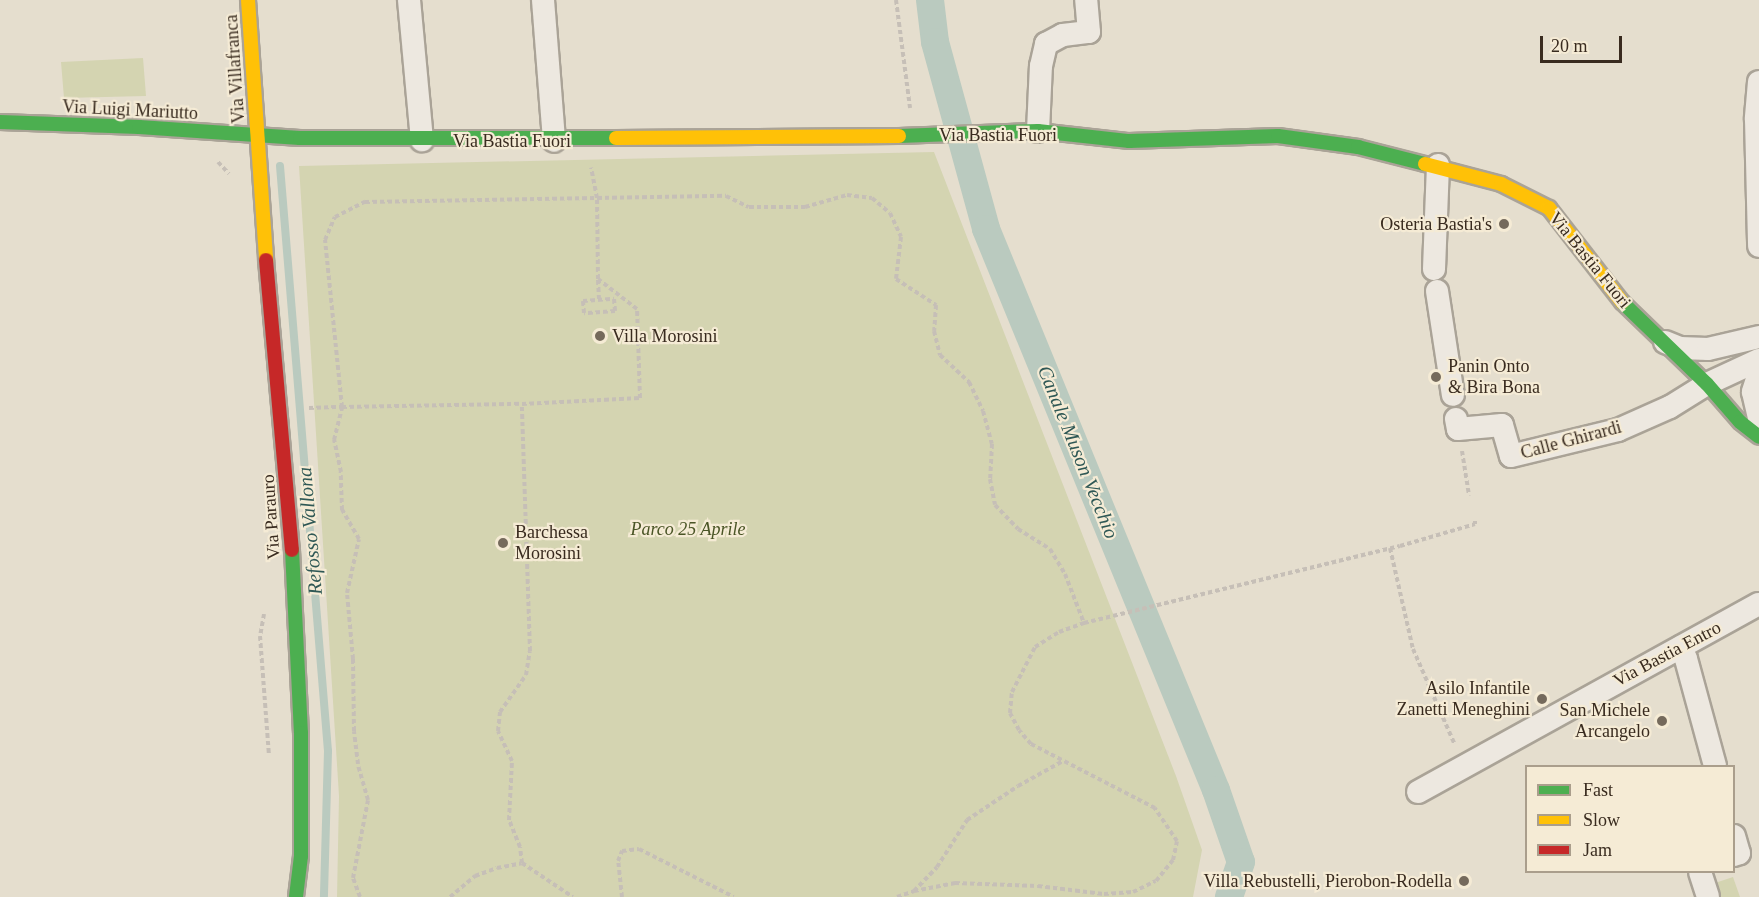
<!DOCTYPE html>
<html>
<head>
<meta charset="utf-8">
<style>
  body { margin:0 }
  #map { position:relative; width:1759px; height:897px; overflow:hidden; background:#e5dece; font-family:Georgia,serif }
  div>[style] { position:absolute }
  .green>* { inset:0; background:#d4d4b1 }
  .stream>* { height:8px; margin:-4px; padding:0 4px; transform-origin:4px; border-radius:4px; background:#bacabf }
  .canal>* { height:28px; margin:-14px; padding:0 14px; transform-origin:14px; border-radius:14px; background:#bacabf }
  .path>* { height:4px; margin-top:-2px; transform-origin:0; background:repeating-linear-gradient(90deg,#c6bfb7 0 4.5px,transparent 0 7.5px) }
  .roads { filter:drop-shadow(2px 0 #aaa397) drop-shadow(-2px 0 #aaa397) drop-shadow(0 2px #aaa397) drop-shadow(0 -2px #aaa397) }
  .street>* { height:22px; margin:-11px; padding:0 11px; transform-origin:11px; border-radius:11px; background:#ede8e0 }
  .fast>* { height:14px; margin:-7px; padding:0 7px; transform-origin:7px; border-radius:7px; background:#4caf50 }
  .slow>* { height:14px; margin:-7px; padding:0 7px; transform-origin:7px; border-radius:7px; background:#ffc107 }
  .jam>* { height:14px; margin:-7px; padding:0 7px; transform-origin:7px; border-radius:7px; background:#c62828 }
  .dots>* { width:16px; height:16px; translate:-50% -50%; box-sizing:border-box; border:3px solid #f5ebd5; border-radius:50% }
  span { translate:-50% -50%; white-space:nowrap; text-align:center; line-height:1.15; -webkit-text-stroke:4.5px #f5ebd5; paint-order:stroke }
  .street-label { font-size:18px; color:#392b1f }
  .poi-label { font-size:18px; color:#392b1f }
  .right { translate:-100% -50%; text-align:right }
  .left { translate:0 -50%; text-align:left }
  .park-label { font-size:18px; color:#4a5526; font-style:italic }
  .water-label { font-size:20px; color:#2f5855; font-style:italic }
  .legend { position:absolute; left:1525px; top:765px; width:210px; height:108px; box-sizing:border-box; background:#f5ebd5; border:2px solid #aa9e8c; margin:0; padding:8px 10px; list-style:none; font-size:18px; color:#392b1f }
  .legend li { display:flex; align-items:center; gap:12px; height:30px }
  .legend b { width:30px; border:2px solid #aa9e8c }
  .scale { position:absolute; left:1540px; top:36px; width:82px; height:27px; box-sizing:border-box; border:3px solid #392b1f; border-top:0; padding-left:8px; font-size:18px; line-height:21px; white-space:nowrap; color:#392b1f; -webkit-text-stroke:4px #f5ebd5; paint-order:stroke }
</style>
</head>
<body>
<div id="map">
  <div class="green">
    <i style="clip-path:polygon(143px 58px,146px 96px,64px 98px,61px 62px)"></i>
    <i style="clip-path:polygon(934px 152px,1176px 776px,1202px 850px,1193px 897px,337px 897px,339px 796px,299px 166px)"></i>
    <i style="clip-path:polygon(1733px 877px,1740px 897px,1716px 897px,1712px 884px)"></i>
  </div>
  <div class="stream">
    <i style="left:280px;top:166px;width:587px;rotate:85.31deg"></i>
    <i style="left:328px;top:751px;width:146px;rotate:91.6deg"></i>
  </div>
  <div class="canal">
    <i style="left:930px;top:0;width:42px;rotate:83.2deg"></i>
    <i style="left:935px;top:42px;width:194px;rotate:74.7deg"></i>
    <i style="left:986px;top:229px;width:606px;rotate:67.71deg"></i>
    <i style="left:1216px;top:790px;width:76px;rotate:70.9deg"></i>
    <i style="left:1241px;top:862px;width:37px;rotate:109deg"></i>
  </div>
  <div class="path">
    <i style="left:896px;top:0;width:109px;rotate:82.6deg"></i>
    <i style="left:218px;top:162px;width:16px;rotate:47deg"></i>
    <i style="left:598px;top:280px;width:19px;rotate:87deg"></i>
    <i style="left:614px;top:299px;width:12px;rotate:85deg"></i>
    <i style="left:615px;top:311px;width:31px;rotate:176deg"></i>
    <i style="left:584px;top:313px;width:12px;rotate:-95deg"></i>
    <i style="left:583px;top:301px;width:31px;rotate:-4deg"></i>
    <i style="left:309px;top:408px;width:33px;rotate:-2deg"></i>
    <i style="left:342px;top:407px;width:168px;rotate:-95.8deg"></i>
    <i style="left:325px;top:240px;width:25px;rotate:-67deg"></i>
    <i style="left:335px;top:217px;width:34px;rotate:-27deg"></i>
    <i style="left:365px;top:202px;width:361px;rotate:-1deg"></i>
    <i style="left:726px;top:196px;width:25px;rotate:26deg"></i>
    <i style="left:749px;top:207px;width:56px"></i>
    <i style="left:805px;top:207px;width:44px;rotate:-15.9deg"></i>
    <i style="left:847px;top:195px;width:25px;rotate:7deg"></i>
    <i style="left:872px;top:198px;width:23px;rotate:40deg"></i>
    <i style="left:890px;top:213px;width:26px;rotate:65deg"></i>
    <i style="left:901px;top:237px;width:42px;rotate:96.8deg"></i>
    <i style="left:896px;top:279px;width:48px;rotate:33deg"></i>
    <i style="left:936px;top:305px;width:26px;rotate:94deg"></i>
    <i style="left:934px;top:331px;width:25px;rotate:76deg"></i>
    <i style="left:940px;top:355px;width:40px;rotate:43deg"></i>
    <i style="left:969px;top:382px;width:32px;rotate:64deg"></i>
    <i style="left:983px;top:411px;width:34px;rotate:75deg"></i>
    <i style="left:992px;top:444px;width:35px;rotate:93deg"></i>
    <i style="left:990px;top:479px;width:26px;rotate:79deg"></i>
    <i style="left:995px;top:505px;width:33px;rotate:46deg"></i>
    <i style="left:1018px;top:529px;width:38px;rotate:32deg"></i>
    <i style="left:1050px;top:549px;width:29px;rotate:59deg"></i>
    <i style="left:1065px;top:574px;width:53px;rotate:68.8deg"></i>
    <i style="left:1462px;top:451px;width:45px;rotate:81deg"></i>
    <i style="left:1390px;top:548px;width:104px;rotate:77.2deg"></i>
    <i style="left:1413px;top:649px;width:103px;rotate:66.4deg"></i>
    <i style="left:264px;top:614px;width:22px;rotate:100deg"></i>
    <i style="left:260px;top:636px;width:120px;rotate:85.7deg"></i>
    <i style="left:522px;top:863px;width:61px;rotate:33.7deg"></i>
    <i style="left:914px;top:891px;width:42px;rotate:-11deg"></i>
    <i style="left:955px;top:883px;width:83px;rotate:2.1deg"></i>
    <i style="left:1038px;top:886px;width:66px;rotate:6.9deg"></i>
    <i style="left:1104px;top:894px;width:29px;rotate:-4deg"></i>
    <i style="left:1133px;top:892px;width:25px;rotate:-26deg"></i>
    <i style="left:1156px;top:881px;width:27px;rotate:-51deg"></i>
    <i style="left:1173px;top:860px;width:19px;rotate:-78deg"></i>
    <i style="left:1177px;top:841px;width:40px;rotate:-124deg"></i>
    <i style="left:1155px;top:808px;width:140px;rotate:-152.7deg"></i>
    <i style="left:1031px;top:744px;width:18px;rotate:-131deg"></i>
    <i style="left:1019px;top:730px;width:19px;rotate:-118deg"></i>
    <i style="left:1010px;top:713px;width:21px;rotate:-85deg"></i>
    <i style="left:1012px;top:692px;width:51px;rotate:-62.9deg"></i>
    <i style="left:1035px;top:647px;width:28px;rotate:-32deg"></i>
    <i style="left:1059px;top:632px;width:27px;rotate:-20deg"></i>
    <i style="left:1084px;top:623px;width:325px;rotate:-13.7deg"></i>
    <i style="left:1400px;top:546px;width:78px;rotate:-16.3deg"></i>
    <i style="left:1475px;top:524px;width:3px;rotate:-90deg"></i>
    <i style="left:360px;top:897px;width:20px;rotate:-110deg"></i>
    <i style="left:353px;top:878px;width:79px;rotate:-79.1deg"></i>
    <i style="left:368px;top:800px;width:37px;rotate:-106deg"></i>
    <i style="left:358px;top:764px;width:33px;rotate:-97deg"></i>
    <i style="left:354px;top:731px;width:72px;rotate:-90.8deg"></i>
    <i style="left:353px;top:659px;width:66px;rotate:-95.2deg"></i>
    <i style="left:347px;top:593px;width:55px;rotate:-77.5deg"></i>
    <i style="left:359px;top:539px;width:34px;rotate:-120deg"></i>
    <i style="left:342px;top:510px;width:38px;rotate:-92deg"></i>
    <i style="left:341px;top:472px;width:33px;rotate:-102deg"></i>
    <i style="left:334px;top:440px;width:34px;rotate:-76deg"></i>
    <i style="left:342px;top:407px;width:180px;rotate:-1deg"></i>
    <i style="left:450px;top:897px;width:33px;rotate:-40deg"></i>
    <i style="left:475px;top:876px;width:23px;rotate:-20deg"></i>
    <i style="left:497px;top:868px;width:25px;rotate:-11deg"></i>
    <i style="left:522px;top:863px;width:16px;rotate:-97deg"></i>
    <i style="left:520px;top:847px;width:29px;rotate:-112deg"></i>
    <i style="left:509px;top:820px;width:59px;rotate:-87.1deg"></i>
    <i style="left:512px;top:761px;width:33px;rotate:-115deg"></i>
    <i style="left:498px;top:731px;width:19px;rotate:-84deg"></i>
    <i style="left:500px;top:712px;width:45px;rotate:-54.9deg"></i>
    <i style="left:526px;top:675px;width:24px;rotate:-81deg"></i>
    <i style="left:530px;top:651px;width:247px;rotate:-91.9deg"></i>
    <i style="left:522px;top:404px;width:118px;rotate:-2.9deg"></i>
    <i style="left:640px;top:398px;width:89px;rotate:-91.9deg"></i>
    <i style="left:637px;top:309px;width:49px;rotate:-142.4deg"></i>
    <i style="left:598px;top:279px;width:81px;rotate:-90.7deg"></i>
    <i style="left:597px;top:198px;width:31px;rotate:-101deg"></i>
    <i style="left:622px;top:897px;width:36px;rotate:-96deg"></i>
    <i style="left:618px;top:861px;width:11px;rotate:-68deg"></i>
    <i style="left:622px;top:851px;width:17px;rotate:-7deg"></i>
    <i style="left:639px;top:849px;width:106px;rotate:26.8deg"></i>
    <i style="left:897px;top:897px;width:18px;rotate:-19deg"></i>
    <i style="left:914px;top:891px;width:33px;rotate:-46deg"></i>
    <i style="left:937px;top:867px;width:56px;rotate:-57.4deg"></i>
    <i style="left:967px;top:820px;width:61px;rotate:-33.7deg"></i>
    <i style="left:1018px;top:786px;width:51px;rotate:-29.1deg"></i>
  </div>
  <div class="roads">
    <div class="street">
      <i style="left:409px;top:0;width:141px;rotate:84.7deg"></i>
      <i style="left:543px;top:0;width:141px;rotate:85.5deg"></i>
      <i style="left:1759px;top:82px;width:37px;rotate:95deg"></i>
      <i style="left:1756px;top:119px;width:127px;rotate:88.6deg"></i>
      <i style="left:1038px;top:131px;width:65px;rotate:-87.4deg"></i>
      <i style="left:1041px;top:66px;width:23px;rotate:-77deg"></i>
      <i style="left:1046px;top:44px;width:19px;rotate:-28deg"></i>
      <i style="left:1063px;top:35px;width:26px;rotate:-7deg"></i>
      <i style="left:1089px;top:32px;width:32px;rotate:-95deg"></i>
      <i style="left:1434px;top:269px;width:104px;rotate:-87.8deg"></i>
      <i style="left:1437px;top:291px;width:105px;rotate:81.3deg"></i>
      <i style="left:1665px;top:342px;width:16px;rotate:22deg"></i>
      <i style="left:1680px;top:348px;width:28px;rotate:2deg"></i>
      <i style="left:1708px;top:349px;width:52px;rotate:-13.2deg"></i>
      <i style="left:1759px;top:373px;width:20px;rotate:108deg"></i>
      <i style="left:1753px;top:392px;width:28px;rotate:77deg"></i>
      <i style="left:1456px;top:419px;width:10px;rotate:79deg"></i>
      <i style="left:1458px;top:429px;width:44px;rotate:-5.2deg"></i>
      <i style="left:1502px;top:425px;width:32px;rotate:74deg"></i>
      <i style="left:1511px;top:456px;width:110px;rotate:-13.7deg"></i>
      <i style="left:1618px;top:430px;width:57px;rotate:-23.9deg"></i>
      <i style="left:1670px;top:407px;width:44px;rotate:-31.9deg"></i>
      <i style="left:1707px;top:384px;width:57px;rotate:-24.8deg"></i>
      <i style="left:1681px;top:647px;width:13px;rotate:67deg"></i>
      <i style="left:1686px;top:659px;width:111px;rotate:74.8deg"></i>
      <i style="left:1418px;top:792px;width:389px;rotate:-28.9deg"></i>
      <i style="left:1734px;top:836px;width:18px;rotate:74deg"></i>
      <i style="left:1739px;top:853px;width:5px;rotate:158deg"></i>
      <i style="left:1700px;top:872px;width:26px;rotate:72deg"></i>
    </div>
    <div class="fast">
      <i style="left:0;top:122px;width:139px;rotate:2.1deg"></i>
      <i style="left:139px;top:127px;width:161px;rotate:3.9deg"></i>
      <i style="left:300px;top:138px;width:316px"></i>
      <i style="left:899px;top:136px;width:139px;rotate:-2.1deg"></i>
      <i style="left:1038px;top:131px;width:92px;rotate:6.3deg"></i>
      <i style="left:1129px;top:141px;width:149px;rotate:-1.9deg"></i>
      <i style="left:1278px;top:136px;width:81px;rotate:7.8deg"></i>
      <i style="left:1358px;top:147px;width:69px;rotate:14.2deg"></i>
      <i style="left:1622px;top:302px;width:118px;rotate:44deg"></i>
      <i style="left:1707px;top:384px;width:50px;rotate:49deg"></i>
      <i style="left:1740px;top:422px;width:24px;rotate:38deg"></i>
      <i style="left:292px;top:550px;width:183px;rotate:87.2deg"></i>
      <i style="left:301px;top:733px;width:123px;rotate:90deg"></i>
      <i style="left:301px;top:856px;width:41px;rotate:97deg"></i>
    </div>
    <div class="slow">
      <i style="left:248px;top:0;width:261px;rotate:86deg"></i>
      <i style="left:616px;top:138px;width:283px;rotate:-0.4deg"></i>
      <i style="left:1425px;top:164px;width:79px;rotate:14.7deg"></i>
      <i style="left:1501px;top:184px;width:54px;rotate:26.6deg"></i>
      <i style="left:1549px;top:208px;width:119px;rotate:52.2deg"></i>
    </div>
    <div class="jam">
      <i style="left:266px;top:260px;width:291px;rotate:84.9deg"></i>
    </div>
  </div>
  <div class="dots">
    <i style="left:1504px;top:224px;background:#756a5c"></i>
    <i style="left:600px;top:336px;background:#756a5c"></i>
    <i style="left:1436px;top:377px;background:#756a5c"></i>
    <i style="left:503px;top:543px;background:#756a5c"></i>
    <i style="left:1542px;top:699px;background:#756a5c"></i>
    <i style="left:1662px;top:721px;background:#756a5c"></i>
    <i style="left:1464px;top:881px;background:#756a5c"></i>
  </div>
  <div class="street-label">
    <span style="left:235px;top:69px;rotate:-94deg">Via Villafranca</span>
    <span style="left:130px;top:110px;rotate:3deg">Via Luigi Mariutto</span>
    <span style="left:998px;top:135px">Via Bastia Fuori</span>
    <span style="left:512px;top:141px">Via Bastia Fuori</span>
    <span style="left:1590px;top:260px;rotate:51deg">Via Bastia Fuori</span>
    <span style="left:1571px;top:440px;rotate:-15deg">Calle Ghirardi</span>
    <span style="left:271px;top:517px;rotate:-94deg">Via Parauro</span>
    <span style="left:1667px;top:654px;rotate:-28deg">Via Bastia Entro</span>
  </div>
  <div class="poi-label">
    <span class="right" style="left:1492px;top:224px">Osteria Bastia's</span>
    <span class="left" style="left:612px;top:336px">Villa Morosini</span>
    <span class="left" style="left:1448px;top:377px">Panin Onto<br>&amp; Bira Bona</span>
    <span class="left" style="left:515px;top:543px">Barchessa<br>Morosini</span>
    <span class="right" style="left:1530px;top:699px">Asilo Infantile<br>Zanetti Meneghini</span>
    <span class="right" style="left:1650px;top:721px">San Michele<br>Arcangelo</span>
    <span class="right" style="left:1452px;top:881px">Villa Rebustelli, Pierobon-Rodella</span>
  </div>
  <div class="park-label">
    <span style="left:688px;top:529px">Parco 25 Aprile</span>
  </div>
  <div class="water-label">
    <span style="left:1078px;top:452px;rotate:68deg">Canale Muson Vecchio</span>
    <span style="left:310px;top:531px;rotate:-95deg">Refosso Vallona</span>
  </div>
  <ul class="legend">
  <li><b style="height:8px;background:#4caf50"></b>Fast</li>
  <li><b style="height:8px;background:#ffc107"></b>Slow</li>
  <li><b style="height:8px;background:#c62828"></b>Jam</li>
  </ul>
  <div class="scale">20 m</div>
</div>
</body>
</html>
